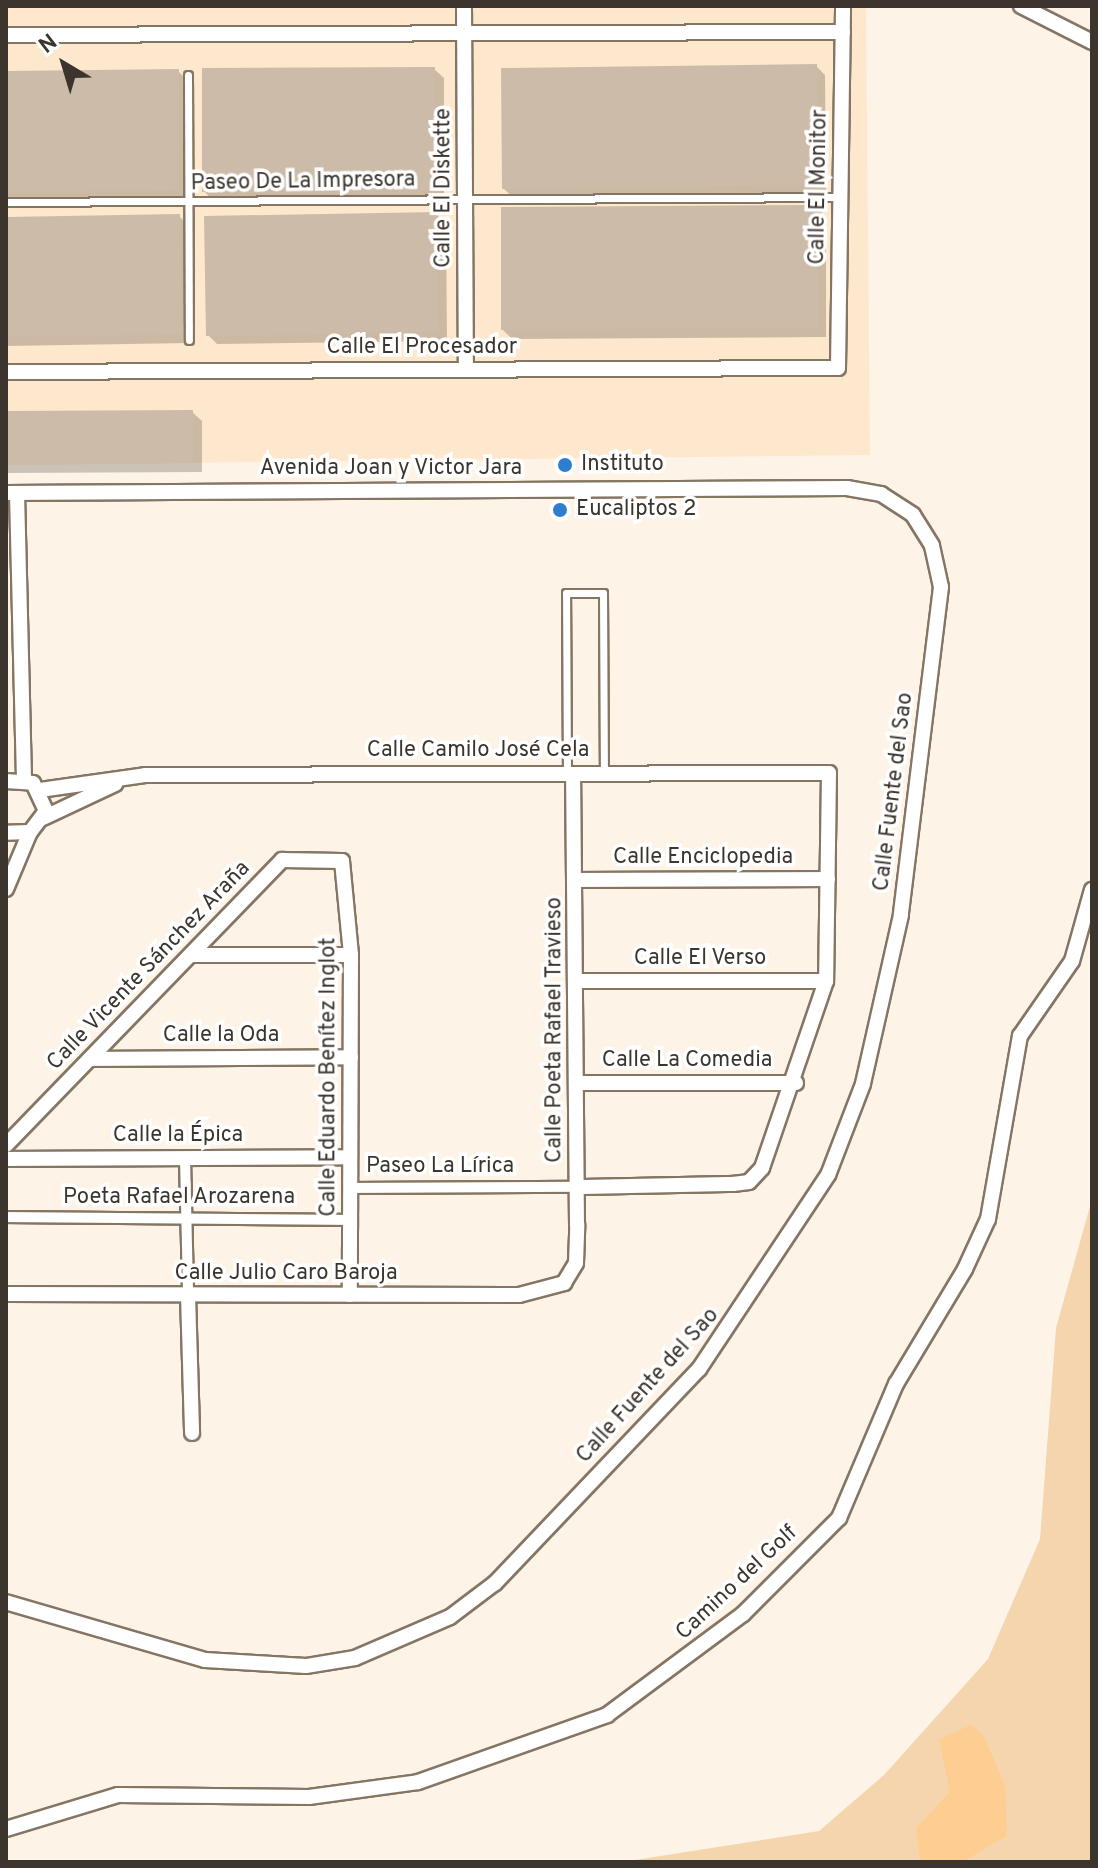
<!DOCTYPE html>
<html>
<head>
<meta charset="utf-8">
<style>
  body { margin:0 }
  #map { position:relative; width:1098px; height:1868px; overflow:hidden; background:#fef3e7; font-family:Overpass,sans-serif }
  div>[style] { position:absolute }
  .built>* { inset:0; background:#fee8cd }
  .green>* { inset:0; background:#f5d5ae }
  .water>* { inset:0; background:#fdcd92 }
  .shadow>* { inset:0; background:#0003 }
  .building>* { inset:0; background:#ccbba8 }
  .roads { filter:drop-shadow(2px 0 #857664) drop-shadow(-2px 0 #857664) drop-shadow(0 2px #857664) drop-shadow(0 -2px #857664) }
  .service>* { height:7px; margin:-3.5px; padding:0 3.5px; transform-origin:3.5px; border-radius:3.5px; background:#fff }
  .pedestrian>* { height:10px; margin:-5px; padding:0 5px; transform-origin:5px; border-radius:5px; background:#fff }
  .minor>* { height:14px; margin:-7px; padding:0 7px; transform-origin:7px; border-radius:7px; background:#fff }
  .dots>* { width:22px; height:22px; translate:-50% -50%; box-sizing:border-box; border:4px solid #fff; border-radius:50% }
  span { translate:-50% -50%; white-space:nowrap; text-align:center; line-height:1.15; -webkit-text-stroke:7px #fff; paint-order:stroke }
  .street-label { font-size:22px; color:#3c352e }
  .poi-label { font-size:22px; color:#3c352e }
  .left { translate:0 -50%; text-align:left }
  .frame { position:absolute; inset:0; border:8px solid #3c352e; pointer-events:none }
  .north { position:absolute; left:24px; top:24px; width:80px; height:80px; -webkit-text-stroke:6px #fff; paint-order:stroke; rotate:322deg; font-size:22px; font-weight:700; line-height:32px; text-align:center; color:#3c352e }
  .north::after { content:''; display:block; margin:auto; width:28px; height:36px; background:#3c352e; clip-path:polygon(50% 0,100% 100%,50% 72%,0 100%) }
</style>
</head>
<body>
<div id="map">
  <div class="built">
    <i style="clip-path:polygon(6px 6px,866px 6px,870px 455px,6px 465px)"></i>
  </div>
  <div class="green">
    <i style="clip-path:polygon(1092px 1199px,1092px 1862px,622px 1862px,819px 1831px,884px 1775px,988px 1659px,1040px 1539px,1056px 1328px)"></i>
  </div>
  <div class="water">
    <i style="clip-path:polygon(971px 1725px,984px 1736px,1005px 1786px,1007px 1836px,962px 1862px,920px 1862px,916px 1828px,950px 1792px,939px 1739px)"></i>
  </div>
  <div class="shadow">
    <i style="clip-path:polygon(816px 66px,825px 75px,826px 193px,514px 198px,504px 189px)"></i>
    <i style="clip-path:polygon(434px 69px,444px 78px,444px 199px,213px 201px,204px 191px)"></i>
    <i style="clip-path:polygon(178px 71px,188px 81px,188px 199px,6px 201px,6px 73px)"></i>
    <i style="clip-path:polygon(817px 207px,826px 217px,826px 337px,512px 339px,503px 330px)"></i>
    <i style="clip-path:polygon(436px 214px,446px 224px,447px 341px,217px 344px,208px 335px)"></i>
    <i style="clip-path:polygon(179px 216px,189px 226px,190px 343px,6px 346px,6px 219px)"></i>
    <i style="clip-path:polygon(192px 412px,202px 421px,202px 472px,6px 473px,6px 413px)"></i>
  </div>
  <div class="building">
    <i style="clip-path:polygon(817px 64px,818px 185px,502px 189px,501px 68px)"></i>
    <i style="clip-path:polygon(435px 67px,435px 190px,202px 192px,202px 68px)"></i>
    <i style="clip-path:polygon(179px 69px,179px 190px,6px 192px,6px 71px)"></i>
    <i style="clip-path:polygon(818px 205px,818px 328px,501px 330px,501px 207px)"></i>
    <i style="clip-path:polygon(437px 212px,438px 332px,206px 336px,204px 216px)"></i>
    <i style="clip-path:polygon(180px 214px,182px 334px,6px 337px,6px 217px)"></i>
    <i style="clip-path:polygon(193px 410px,193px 463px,6px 465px,6px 411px)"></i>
  </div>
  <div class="roads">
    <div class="service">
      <i style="left:188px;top:75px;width:265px;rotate:89.8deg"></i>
      <i style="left:6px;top:202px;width:835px;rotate:-0.34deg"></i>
      <i style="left:567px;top:774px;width:181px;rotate:-90.3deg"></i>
      <i style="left:566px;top:593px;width:37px"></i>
      <i style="left:603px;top:593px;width:180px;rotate:89.7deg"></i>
    </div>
    <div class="pedestrian">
      <i style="left:185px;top:1158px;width:137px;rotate:88.7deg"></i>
      <i style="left:351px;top:1188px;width:226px;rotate:-0.3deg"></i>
      <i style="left:6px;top:1217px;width:346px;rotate:0.5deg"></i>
    </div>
    <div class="minor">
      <i style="left:464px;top:6px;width:364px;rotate:89.7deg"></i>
      <i style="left:1021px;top:6px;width:80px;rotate:26.9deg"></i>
      <i style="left:6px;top:35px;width:837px;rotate:-0.21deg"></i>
      <i style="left:6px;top:372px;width:832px;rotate:-0.28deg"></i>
      <i style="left:838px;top:368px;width:362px;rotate:-89.2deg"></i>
      <i style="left:6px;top:493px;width:841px;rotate:-0.34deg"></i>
      <i style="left:847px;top:488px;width:35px;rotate:10deg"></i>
      <i style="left:881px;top:494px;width:38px;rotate:33deg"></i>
      <i style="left:913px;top:515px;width:36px;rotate:58deg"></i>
      <i style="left:932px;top:546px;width:42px;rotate:77.6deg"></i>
      <i style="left:941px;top:587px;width:330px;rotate:97deg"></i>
      <i style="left:901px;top:915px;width:173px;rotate:102.7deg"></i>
      <i style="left:863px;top:1084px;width:97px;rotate:111deg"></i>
      <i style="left:828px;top:1175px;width:233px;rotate:123.6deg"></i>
      <i style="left:699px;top:1369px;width:296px;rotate:133.6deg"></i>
      <i style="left:495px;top:1583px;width:56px;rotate:142.9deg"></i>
      <i style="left:450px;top:1617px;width:103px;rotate:156.7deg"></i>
      <i style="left:355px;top:1658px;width:50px;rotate:170.7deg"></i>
      <i style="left:306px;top:1666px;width:101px;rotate:-176.6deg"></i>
      <i style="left:205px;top:1660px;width:207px;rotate:-163.8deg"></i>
      <i style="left:17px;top:493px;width:286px;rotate:88.6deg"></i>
      <i style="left:6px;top:781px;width:27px;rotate:4deg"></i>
      <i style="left:33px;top:783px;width:31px;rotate:65deg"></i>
      <i style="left:46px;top:811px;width:26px;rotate:127deg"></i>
      <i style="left:30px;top:832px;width:24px;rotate:178deg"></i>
      <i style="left:40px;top:790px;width:106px;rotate:-8.1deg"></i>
      <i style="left:145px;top:775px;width:684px;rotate:-0.17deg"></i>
      <i style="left:829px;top:773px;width:208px;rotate:90.8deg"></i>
      <i style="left:826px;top:981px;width:198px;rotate:108.9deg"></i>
      <i style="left:762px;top:1168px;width:19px;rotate:133deg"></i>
      <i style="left:749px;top:1182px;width:16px;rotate:173deg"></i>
      <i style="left:733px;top:1184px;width:156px;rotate:178.9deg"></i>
      <i style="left:43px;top:818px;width:80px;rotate:-25.3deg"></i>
      <i style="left:578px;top:880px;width:250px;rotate:-0.2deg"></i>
      <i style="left:6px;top:889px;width:62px;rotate:-67.2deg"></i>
      <i style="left:192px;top:955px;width:159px"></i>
      <i style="left:575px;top:981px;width:251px"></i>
      <i style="left:90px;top:1059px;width:261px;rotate:-0.4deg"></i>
      <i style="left:577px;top:1083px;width:219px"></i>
      <i style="left:6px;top:1145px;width:397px;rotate:-45.9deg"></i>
      <i style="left:282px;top:860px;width:60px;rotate:1deg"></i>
      <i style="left:342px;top:861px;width:94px;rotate:84.5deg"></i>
      <i style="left:351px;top:955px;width:340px;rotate:90.2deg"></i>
      <i style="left:6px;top:1159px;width:344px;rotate:-0.3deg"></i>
      <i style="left:6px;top:1294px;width:513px;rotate:0.11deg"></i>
      <i style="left:519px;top:1295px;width:47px;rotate:-14.9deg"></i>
      <i style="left:564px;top:1283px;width:23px;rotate:-59deg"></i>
      <i style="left:576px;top:1263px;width:38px;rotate:-88deg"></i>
      <i style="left:577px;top:1225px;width:451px;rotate:-90.5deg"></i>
      <i style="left:188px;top:1295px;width:138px;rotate:88.3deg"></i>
      <i style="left:6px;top:1829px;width:117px;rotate:-16.9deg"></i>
      <i style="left:118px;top:1795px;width:191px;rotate:0.6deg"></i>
      <i style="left:309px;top:1797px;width:110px;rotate:-7.8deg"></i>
      <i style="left:418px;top:1782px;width:201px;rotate:-19.5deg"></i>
      <i style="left:607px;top:1715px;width:169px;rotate:-36.6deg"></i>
      <i style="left:743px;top:1614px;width:136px;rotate:-45deg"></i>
      <i style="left:839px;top:1518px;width:146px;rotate:-67deg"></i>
      <i style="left:896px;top:1384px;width:134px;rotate:-59deg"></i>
      <i style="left:965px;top:1269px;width:55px;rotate:-65.3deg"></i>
      <i style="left:988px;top:1219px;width:186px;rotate:-80.1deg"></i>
      <i style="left:1020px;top:1036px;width:91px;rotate:-55.3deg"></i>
      <i style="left:1072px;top:961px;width:74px;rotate:-74.3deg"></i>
    </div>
  </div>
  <div class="dots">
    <i style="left:565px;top:465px;background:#2f7ece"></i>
    <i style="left:560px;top:510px;background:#2f7ece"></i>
  </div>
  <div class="street-label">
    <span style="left:303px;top:182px;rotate:-1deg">Paseo De La Impresora</span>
    <span style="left:819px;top:187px;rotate:-89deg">Calle El Monitor</span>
    <span style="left:444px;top:188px;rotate:-90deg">Calle El Diskette</span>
    <span style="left:422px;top:348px">Calle El Procesador</span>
    <span style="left:391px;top:469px">Avenida Joan y Victor Jara</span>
    <span style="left:478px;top:751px">Calle Camilo José Cela</span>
    <span style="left:894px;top:792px;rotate:-83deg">Calle Fuente del Sao</span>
    <span style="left:703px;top:858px">Calle Enciclopedia</span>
    <span style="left:700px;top:959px">Calle El Verso</span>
    <span style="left:149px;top:966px;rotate:-46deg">Calle Vicente Sánchez Araña</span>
    <span style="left:555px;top:1030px;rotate:-90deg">Calle Poeta Rafael Travieso</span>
    <span style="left:221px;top:1036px">Calle la Oda</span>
    <span style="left:687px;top:1061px">Calle La Comedia</span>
    <span style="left:329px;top:1077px;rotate:-90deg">Calle Eduardo Benítez Inglot</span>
    <span style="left:178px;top:1136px">Calle la Épica</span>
    <span style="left:440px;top:1167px">Paseo La Lírica</span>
    <span style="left:179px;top:1198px">Poeta Rafael Arozarena</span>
    <span style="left:286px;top:1274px">Calle Julio Caro Baroja</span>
    <span style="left:648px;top:1386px;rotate:-48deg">Calle Fuente del Sao</span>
    <span style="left:737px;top:1583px;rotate:-43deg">Camino del Golf</span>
  </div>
  <div class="poi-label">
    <span class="left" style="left:581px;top:465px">Instituto</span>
    <span class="left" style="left:576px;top:510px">Eucaliptos 2</span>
  </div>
  <div class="frame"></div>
  <div class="north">N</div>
</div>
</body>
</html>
